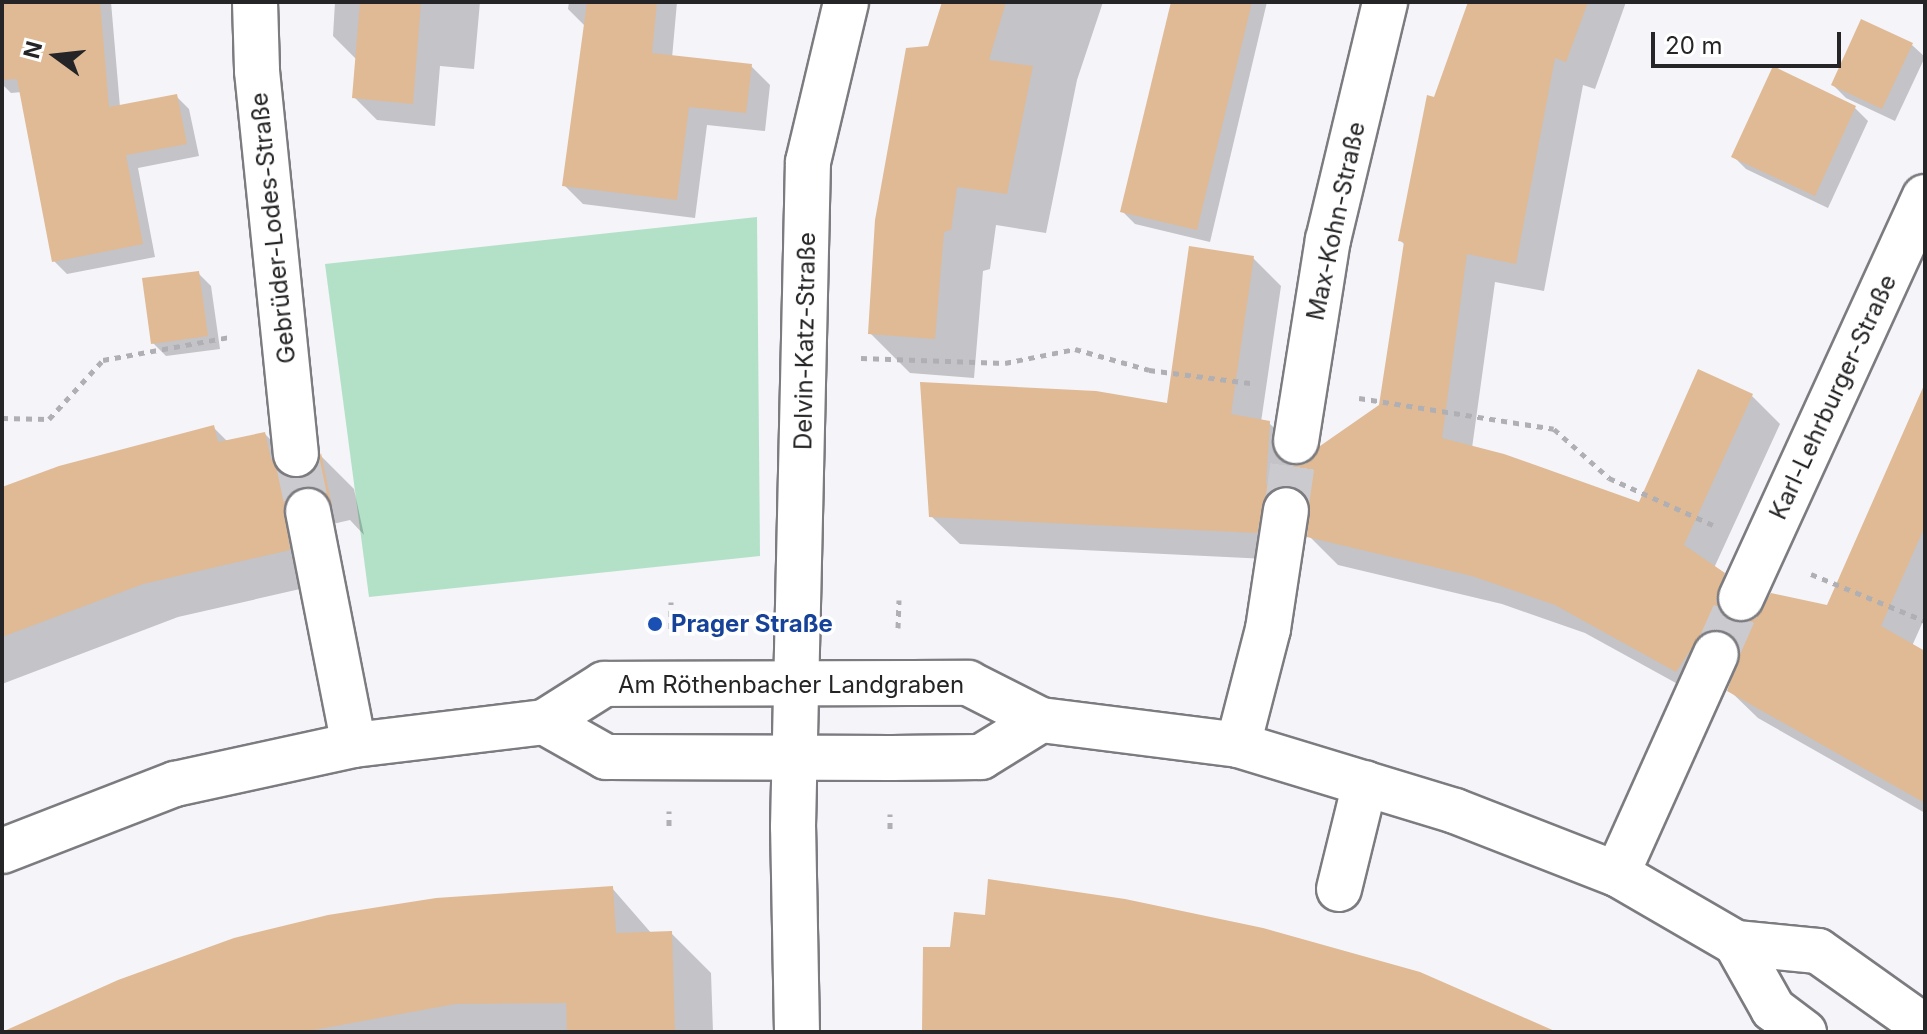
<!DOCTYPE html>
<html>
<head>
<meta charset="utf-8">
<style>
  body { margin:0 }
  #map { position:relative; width:1927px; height:1034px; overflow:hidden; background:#f5f4f9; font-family:Inter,sans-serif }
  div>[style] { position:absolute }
  .green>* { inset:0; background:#b3e1c8 }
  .shadow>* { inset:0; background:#0003 }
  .building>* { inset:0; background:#dfba95 }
  .minor-tunnel>* { height:44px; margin-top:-22px; transform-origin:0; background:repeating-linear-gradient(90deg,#cbcbcf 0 44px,transparent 0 66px) }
  .path>* { height:5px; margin-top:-2.5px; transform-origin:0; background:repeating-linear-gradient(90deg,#b0b0b4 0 6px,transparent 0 12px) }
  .roads { filter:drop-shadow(2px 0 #7c7c80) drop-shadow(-2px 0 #7c7c80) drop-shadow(0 2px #7c7c80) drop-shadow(0 -2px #7c7c80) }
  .minor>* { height:44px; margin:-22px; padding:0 22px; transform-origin:22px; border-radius:22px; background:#fff }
  .dots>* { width:22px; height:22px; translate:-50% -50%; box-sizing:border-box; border:4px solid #fff; border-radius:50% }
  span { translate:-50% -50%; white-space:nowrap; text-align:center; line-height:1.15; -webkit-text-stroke:7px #fff; paint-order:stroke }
  .street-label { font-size:24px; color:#252527 }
  .transit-label { font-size:24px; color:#164399; font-weight:700 }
  .left { translate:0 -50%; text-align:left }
  .frame { position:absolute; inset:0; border:4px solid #252527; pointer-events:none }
  .north { position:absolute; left:16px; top:16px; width:80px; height:80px; -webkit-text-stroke:6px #fff; paint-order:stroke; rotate:285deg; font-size:22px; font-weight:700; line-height:32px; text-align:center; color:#252527 }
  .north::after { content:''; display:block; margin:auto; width:28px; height:36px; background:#252527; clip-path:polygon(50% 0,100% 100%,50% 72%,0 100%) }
  .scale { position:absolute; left:1651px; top:32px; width:190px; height:36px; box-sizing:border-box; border:4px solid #252527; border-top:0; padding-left:10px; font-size:24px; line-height:28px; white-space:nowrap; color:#252527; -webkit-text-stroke:6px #fff; paint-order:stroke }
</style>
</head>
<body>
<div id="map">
  <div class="green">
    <i style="clip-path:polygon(757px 217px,760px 556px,369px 597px,325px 264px)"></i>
  </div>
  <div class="shadow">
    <i style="clip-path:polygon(2px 2px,111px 2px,120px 107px,176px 96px,189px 109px,199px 156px,138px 168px,155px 257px,67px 274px,54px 261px,22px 92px,11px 93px,2px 84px)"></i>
    <i style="clip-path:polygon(335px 2px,480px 2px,474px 69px,440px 66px,435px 126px,377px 120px,354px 97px,357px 60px,333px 36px)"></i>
    <i style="clip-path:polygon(569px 2px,677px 2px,672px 58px,751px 66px,770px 85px,765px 131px,707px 125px,695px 218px,583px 204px,564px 185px,586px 27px,568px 9px)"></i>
    <i style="clip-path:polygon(944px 2px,1103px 2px,1077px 80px,1046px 233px,996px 225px,990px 269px,983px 271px,974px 378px,910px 373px,870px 333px,929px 48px)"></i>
    <i style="clip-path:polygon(1172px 2px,1267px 2px,1210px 242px,1135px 224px,1122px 211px)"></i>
    <i style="clip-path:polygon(1470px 2px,1626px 2px,1595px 89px,1583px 85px,1544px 291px,1495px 282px,1472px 448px,1640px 504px,1752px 396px,1780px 424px,1714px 568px,1752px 603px,1746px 622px,1756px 621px,1828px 608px,1925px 384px,1925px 617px,1912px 646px,1925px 653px,1925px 813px,1758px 718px,1729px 690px,1740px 661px,1729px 662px,1705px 699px,1585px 633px,1502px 604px,1338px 565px,1309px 536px,1311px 516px,1294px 523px,1285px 560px,960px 544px,931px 516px,1168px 406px,1253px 258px,1281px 286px,1261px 422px,1269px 423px,1298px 451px,1297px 467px,1307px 466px,1381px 406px,1405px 245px,1400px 240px,1436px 99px)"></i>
    <i style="clip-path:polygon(1912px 45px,1925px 57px,1895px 121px,1846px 98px,1833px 85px)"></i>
    <i style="clip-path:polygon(1774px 69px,1855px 108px,1868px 121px,1828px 208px,1746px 169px,1733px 156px)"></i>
    <i style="clip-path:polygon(198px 273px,211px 286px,220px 349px,166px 356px,153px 343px)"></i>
    <i style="clip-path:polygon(213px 427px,228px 442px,265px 434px,299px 468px,301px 478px,311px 477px,321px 456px,354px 489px,364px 535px,350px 520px,324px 526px,322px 584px,178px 617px,2px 684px,2px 489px)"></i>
    <i style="clip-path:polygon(612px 888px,652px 934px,671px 933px,711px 973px,713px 1032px,3px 1032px)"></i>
  </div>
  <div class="building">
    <i style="clip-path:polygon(2px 2px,100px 2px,109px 107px,177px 94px,187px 144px,126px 155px,143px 244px,52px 262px,17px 79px,2px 80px)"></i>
    <i style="clip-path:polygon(360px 2px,421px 2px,413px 104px,352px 98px)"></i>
    <i style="clip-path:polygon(587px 2px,657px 2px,652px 53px,752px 64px,746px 113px,689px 107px,677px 200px,562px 186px)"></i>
    <i style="clip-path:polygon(942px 2px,1006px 2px,989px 60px,1033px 66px,1007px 194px,957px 187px,951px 230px,944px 232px,935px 339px,868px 334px,875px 220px,906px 48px,928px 46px)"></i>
    <i style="clip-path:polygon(1171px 2px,1252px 2px,1197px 230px,1120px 212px)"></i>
    <i style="clip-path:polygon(1468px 2px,1588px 2px,1566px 62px,1555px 58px,1516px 264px,1467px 254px,1442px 438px,1504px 454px,1639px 502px,1698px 369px,1753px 394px,1684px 545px,1725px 573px,1716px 600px,1720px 612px,1744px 623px,1756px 618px,1771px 593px,1827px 605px,1925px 383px,1925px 526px,1881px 626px,1925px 651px,1925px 803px,1727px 691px,1741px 652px,1727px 632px,1701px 634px,1676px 672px,1555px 605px,1472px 576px,1307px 537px,1309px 502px,1290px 486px,1266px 495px,1257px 533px,929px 517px,920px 382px,1096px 391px,1167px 403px,1189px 246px,1254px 256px,1231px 414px,1270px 421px,1266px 484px,1292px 466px,1306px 464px,1320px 446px,1379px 405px,1404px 242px,1398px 241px,1427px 95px,1434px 97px)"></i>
    <i style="clip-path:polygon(1861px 19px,1913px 43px,1882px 109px,1831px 85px)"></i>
    <i style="clip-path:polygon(1773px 66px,1856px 106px,1815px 196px,1731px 157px)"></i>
    <i style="clip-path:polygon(199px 271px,208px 336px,151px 344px,142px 278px)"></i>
    <i style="clip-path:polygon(214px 425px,218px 442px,265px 432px,271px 459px,286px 477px,310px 475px,321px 453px,332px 506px,317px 488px,302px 487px,284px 504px,290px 550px,143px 584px,2px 637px,2px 487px,59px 466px)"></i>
    <i style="clip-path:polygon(988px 879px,1125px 899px,1263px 928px,1420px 972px,1557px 1032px,922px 1032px,923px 947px,950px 947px,954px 912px,985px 915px)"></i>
    <i style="clip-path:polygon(613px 886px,616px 933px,672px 931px,675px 1032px,567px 1032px,566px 1003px,455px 1004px,303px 1032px,2px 1032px,118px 980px,234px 938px,328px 915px,436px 898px)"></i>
  </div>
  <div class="minor-tunnel">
    <i style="left:296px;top:454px;width:58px;rotate:78.1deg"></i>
    <i style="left:1286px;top:510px;width:70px;rotate:-81.8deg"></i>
    <i style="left:1716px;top:654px;width:61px;rotate:-65.9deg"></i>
  </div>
  <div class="path">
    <i style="left:861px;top:358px;width:144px;rotate:2deg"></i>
    <i style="left:1005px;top:363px;width:71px;rotate:-11.3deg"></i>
    <i style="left:1075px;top:349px;width:77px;rotate:15.8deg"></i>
    <i style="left:1149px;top:370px;width:102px;rotate:7.3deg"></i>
    <i style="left:1359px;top:398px;width:197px;rotate:9deg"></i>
    <i style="left:1554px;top:429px;width:74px;rotate:41.7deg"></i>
    <i style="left:1609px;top:478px;width:114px;rotate:24.3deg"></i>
    <i style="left:2px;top:418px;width:47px;rotate:1.2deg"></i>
    <i style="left:49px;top:419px;width:80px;rotate:-47.5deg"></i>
    <i style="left:103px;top:360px;width:128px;rotate:-10.3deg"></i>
    <i style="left:1811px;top:574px;width:123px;rotate:22.4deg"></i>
    <i style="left:898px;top:628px;width:28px;rotate:-88deg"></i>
    <i style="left:671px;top:629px;width:27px;rotate:-90deg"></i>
    <i style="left:669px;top:826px;width:15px;rotate:-90deg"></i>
    <i style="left:890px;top:829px;width:15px;rotate:-90deg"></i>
  </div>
  <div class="roads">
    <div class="minor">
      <i style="left:255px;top:2px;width:69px;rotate:88.3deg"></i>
      <i style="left:257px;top:71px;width:385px;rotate:84.2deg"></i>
      <i style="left:1296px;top:441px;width:204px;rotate:-81deg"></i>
      <i style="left:1328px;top:240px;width:245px;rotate:-76.5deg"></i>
      <i style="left:308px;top:511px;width:238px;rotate:78.9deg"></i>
      <i style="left:1741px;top:598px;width:441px;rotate:-65.4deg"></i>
      <i style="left:544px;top:722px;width:71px;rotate:29.4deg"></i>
      <i style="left:606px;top:757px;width:286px;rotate:0.2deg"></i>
      <i style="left:892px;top:758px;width:89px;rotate:-0.6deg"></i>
      <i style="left:981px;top:757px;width:70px;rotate:-31.7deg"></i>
      <i style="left:1238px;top:745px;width:120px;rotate:-75.5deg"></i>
      <i style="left:1268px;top:629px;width:120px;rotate:-81.4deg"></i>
      <i style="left:2px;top:851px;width:186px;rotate:-21.2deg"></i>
      <i style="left:175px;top:784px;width:183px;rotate:-12.3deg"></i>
      <i style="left:354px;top:745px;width:191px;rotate:-6.9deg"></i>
      <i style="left:544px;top:722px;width:71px;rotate:-32.3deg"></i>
      <i style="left:604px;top:684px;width:364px;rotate:-0.2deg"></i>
      <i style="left:968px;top:683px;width:82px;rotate:26.9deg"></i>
      <i style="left:1041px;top:720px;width:199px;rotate:7.2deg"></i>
      <i style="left:1238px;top:745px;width:227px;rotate:16.9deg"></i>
      <i style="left:1455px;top:811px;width:174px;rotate:21.3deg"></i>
      <i style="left:1617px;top:874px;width:138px;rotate:30.1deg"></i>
      <i style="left:1736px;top:943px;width:82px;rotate:5.6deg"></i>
      <i style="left:1818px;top:951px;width:131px;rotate:35.4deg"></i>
      <i style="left:1617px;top:874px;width:241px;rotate:-65.8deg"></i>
      <i style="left:1339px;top:889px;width:109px;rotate:-76.2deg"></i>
      <i style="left:1736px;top:943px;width:76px;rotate:60.7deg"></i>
      <i style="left:1773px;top:1009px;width:39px;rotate:37deg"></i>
      <i style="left:797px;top:1032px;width:205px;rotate:-91.1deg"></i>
      <i style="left:793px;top:827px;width:665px;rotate:-88.71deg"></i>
      <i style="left:808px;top:162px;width:164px;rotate:-76.6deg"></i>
    </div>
  </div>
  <div class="dots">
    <i style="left:655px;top:624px;background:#1a4fb4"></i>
  </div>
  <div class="street-label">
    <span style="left:1336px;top:221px;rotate:-78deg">Max-Kohn-Straße</span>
    <span style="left:273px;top:228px;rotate:-96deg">Gebrüder-Lodes-Straße</span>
    <span style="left:805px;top:341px;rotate:-89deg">Delvin-Katz-Straße</span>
    <span style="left:1833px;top:397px;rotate:-65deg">Karl-Lehrburger-Straße</span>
    <span style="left:791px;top:685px">Am Röthenbacher Landgraben</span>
  </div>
  <div class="transit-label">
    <span class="left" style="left:671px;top:624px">Prager Straße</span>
  </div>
  <div class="frame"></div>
  <div class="north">N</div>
  <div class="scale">20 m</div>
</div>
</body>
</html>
